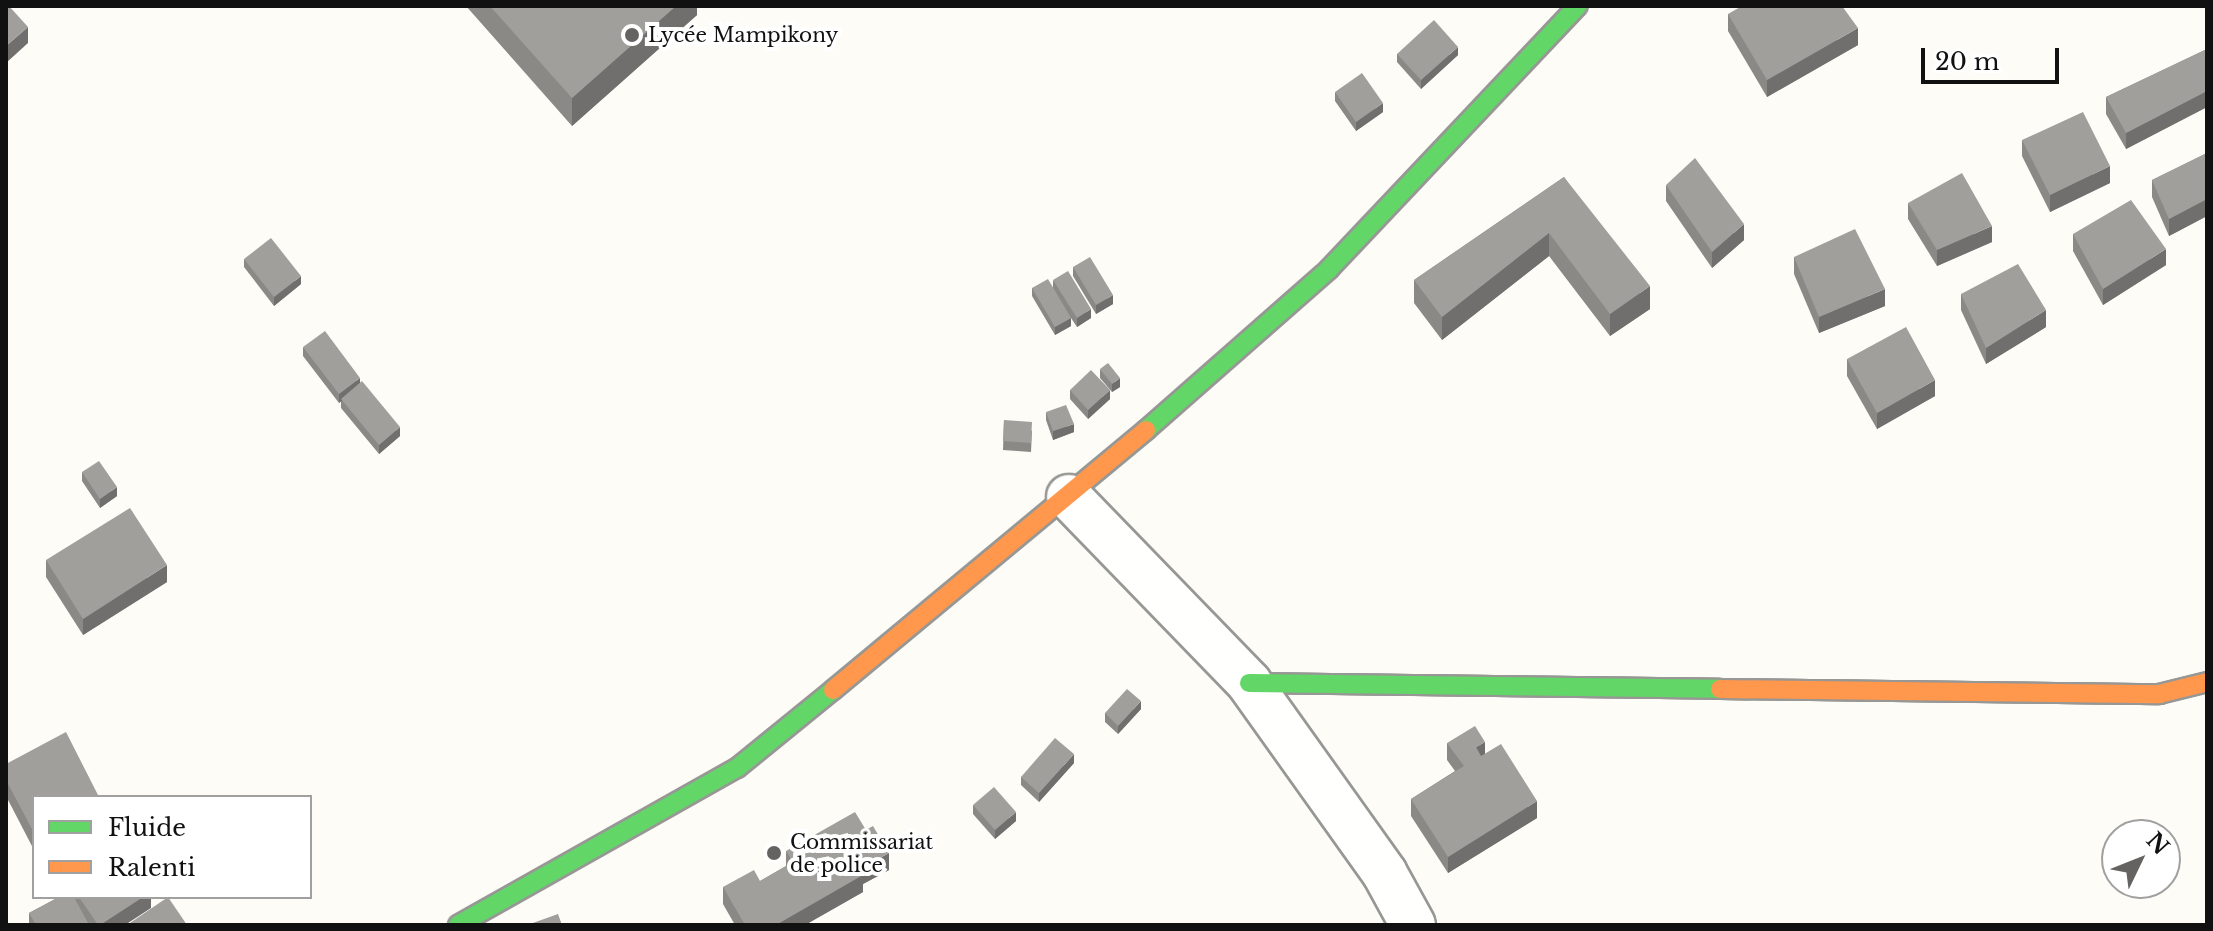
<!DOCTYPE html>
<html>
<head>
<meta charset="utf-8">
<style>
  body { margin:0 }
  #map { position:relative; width:2213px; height:931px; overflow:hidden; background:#fdfcf7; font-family:"Libre Baskerville",serif }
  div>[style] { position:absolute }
  .roads { filter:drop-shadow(2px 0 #979795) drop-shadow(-2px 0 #979795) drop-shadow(0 2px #979795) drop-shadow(0 -2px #979795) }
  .street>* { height:44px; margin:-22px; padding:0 22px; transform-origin:22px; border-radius:22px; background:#fffffe }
  .fast>* { height:18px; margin:-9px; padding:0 9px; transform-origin:9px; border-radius:9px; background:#63d668 }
  .slow>* { height:18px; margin:-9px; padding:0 9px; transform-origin:9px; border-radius:9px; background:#ff974d }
  .wall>* { inset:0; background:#8a8986 }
  .shaded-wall>* { inset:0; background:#716f6d }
  .building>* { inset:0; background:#a19f9c }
  .dots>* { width:22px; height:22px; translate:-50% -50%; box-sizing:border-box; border:4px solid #fff; border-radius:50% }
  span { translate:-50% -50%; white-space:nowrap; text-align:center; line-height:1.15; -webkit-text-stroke:8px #fff; paint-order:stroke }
  .poi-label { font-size:20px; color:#111 }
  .left { translate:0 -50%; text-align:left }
  .frame { position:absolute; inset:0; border:8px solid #111; pointer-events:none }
  .legend { position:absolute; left:32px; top:795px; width:280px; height:104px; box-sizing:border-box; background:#fff; border:2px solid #a0a0a0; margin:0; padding:10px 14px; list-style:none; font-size:24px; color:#111 }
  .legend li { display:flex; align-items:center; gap:16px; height:40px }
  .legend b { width:40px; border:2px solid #a0a0a0 }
  .north { position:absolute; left:2101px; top:819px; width:80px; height:80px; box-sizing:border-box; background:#fff; border:2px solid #a0a0a0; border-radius:50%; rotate:47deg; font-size:22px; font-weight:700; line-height:32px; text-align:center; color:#111 }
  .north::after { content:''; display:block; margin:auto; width:28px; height:36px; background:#646362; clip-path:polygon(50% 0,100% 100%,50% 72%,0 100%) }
  .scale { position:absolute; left:1921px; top:48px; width:138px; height:36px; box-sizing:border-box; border:4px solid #111; border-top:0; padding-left:10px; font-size:24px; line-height:28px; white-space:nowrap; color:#111; -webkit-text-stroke:6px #fff; paint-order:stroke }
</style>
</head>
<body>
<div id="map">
  <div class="roads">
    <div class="street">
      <i style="left:1069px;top:497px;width:259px;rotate:45.9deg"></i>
      <i style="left:1249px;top:683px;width:234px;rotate:54.5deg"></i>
      <i style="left:1385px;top:874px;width:58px;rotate:61.2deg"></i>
    </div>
    <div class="fast">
      <i style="left:1146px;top:430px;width:244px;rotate:-41.3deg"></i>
      <i style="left:1329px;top:269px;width:362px;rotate:-46.6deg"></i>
      <i style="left:1249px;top:683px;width:471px;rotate:0.7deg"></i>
      <i style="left:458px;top:925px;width:320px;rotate:-29.4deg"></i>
      <i style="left:737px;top:768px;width:124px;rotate:-39.1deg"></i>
    </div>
    <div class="slow">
      <i style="left:1720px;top:689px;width:439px;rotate:0.7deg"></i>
      <i style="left:2159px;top:694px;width:49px;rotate:-14deg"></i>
      <i style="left:833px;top:690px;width:407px;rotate:-39.7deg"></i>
    </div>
  </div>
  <div class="wall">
    <i style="clip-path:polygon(466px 6px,697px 6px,697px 15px,572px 126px)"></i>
    <i style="clip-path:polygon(1728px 14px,1858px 45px,1767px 97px,1728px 31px)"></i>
    <i style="clip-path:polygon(2207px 49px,2207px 107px,2126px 149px,2106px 114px,2106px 97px)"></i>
    <i style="clip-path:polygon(1397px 54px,1458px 55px,1421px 89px,1397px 62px)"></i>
    <i style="clip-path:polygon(1335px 92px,1383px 112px,1356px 131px,1335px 101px)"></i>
    <i style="clip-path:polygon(2022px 140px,2110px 183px,2050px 212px,2022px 156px)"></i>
    <i style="clip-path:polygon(2207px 153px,2207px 216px,2169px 236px,2152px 197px,2152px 180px)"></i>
    <i style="clip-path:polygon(1564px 177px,1650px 309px,1610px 336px,1549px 256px,1442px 340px,1414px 303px,1414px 280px)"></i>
    <i style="clip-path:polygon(1666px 185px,1744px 240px,1712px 268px,1666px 201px)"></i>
    <i style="clip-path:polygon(1908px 203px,1992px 242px,1937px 266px,1908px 219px)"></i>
    <i style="clip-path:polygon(2073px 234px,2166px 265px,2103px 305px,2073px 251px)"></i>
    <i style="clip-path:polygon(1794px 257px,1885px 306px,1819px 333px,1794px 274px)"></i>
    <i style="clip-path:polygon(244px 259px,301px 284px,274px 306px,244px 267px)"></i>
    <i style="clip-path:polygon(1073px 267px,1113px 304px,1096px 314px,1073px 276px)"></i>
    <i style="clip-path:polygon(1053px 280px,1091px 318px,1077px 327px,1071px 318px,1071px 326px,1055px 335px,1032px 296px,1032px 288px,1053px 288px)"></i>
    <i style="clip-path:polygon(1961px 294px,2046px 327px,1986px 364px,1961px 310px)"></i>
    <i style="clip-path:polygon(303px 347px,360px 383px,400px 436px,379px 454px,341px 408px,341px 401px,339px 403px,303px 356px)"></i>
    <i style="clip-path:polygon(1847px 359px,1935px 396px,1877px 429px,1847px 376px)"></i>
    <i style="clip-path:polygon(1100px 369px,1120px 387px,1112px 392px,1100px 378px)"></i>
    <i style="clip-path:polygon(1070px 390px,1110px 399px,1088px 419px,1070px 399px)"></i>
    <i style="clip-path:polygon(1046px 412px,1074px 432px,1053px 440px,1046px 420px)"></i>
    <i style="clip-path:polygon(1004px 420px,1032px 431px,1031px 452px,1003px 450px)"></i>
    <i style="clip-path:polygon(82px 472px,117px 496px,100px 508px,82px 481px)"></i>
    <i style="clip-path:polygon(46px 560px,167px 582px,83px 635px,46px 577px)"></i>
    <i style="clip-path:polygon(1141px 709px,1118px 734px,1105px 722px,1105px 713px)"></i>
    <i style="clip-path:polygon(1447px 743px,1485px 754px,1537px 818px,1448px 873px,1411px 816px,1411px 799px,1455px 771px,1447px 760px)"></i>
    <i style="clip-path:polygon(1074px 763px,1039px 802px,1021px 785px,1021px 777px)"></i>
    <i style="clip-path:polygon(6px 764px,34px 797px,34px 850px,6px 796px)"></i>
    <i style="clip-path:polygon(973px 805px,1016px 821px,995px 839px,973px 814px)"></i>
    <i style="clip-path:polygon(786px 851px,889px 870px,863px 884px,863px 892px,805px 925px,735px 925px,723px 904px,723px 887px,760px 881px,786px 866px)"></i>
    <i style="clip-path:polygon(59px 897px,151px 897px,125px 925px,29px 925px,29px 913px)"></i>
  </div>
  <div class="shaded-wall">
    <i style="clip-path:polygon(676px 6px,697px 6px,697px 15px,572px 126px,572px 98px)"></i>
    <i style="clip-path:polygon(28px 27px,28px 43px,6px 63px,6px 46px)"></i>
    <i style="clip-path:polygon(1858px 28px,1858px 45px,1767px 97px,1767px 80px)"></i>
    <i style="clip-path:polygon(1458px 47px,1458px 55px,1421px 89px,1421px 80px)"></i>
    <i style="clip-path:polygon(2207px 91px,2207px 107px,2126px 149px,2126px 133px)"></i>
    <i style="clip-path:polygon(1383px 103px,1383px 112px,1356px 131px,1356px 122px)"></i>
    <i style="clip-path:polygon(2110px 166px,2110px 183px,2050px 212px,2050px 195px)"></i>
    <i style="clip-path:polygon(2207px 199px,2207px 216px,2169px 236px,2169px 219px)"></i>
    <i style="clip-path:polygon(1744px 224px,1744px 240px,1712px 268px,1712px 252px)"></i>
    <i style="clip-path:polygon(1992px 226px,1992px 242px,1937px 266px,1937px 250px)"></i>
    <i style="clip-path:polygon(1549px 233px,1549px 256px,1442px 340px,1442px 317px)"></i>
    <i style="clip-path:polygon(2166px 249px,2166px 265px,2103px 305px,2103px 289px)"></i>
    <i style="clip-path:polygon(301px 276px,301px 284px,274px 306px,274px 297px)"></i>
    <i style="clip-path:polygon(1650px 286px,1650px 309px,1610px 336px,1610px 314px)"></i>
    <i style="clip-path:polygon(1885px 289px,1885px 306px,1819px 333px,1819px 317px)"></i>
    <i style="clip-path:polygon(1113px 295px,1113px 304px,1096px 314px,1096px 305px)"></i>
    <i style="clip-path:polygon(1091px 309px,1091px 318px,1077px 327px,1077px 318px)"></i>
    <i style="clip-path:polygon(2046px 310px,2046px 327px,1986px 364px,1986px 348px)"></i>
    <i style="clip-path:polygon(1071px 318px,1071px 326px,1055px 335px,1055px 327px)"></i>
    <i style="clip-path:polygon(360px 378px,360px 386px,339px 403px,339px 394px)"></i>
    <i style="clip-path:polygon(1120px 378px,1120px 387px,1112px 392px,1112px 384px)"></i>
    <i style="clip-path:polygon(1935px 380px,1935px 396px,1877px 429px,1877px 413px)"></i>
    <i style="clip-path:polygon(1110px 390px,1110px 399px,1088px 419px,1088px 410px)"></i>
    <i style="clip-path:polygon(1074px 424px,1074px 432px,1053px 440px,1053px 431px)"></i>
    <i style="clip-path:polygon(400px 427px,400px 436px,379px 454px,379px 445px)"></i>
    <i style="clip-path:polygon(117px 487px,117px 496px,100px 508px,100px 499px)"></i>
    <i style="clip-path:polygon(167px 565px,167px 582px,83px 635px,83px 619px)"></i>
    <i style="clip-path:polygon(1141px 701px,1141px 709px,1118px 734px,1118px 726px)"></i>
    <i style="clip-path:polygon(1485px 742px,1485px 758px,1476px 764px,1476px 747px)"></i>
    <i style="clip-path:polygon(1074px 754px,1074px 763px,1039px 802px,1039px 793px)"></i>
    <i style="clip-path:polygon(1537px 801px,1537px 818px,1448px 873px,1448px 857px)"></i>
    <i style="clip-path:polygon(1016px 812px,1016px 821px,995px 839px,995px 830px)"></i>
    <i style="clip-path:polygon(889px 853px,889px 870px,863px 884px,863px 892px,805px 925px,776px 925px,860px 869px)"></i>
    <i style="clip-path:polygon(143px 897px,151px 897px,151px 908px,125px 925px,100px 925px)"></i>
  </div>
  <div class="building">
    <i style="clip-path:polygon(6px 6px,9px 6px,28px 27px,6px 46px)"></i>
    <i style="clip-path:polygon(490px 6px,676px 6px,572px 98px)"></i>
    <i style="clip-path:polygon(1742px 6px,1842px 6px,1858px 28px,1767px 80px,1728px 14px)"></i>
    <i style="clip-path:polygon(1434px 20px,1458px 47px,1421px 80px,1397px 54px)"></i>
    <i style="clip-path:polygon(2207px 49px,2207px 91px,2126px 133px,2106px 97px)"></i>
    <i style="clip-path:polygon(1362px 73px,1383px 103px,1356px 122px,1335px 92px)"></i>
    <i style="clip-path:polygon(2083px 112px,2110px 166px,2050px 195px,2022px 140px)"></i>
    <i style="clip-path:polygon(2207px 153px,2207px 199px,2169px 219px,2152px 180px)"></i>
    <i style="clip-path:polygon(1695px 158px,1744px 224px,1712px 252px,1666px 185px)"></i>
    <i style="clip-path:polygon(1962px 173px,1992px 226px,1937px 250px,1908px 203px)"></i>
    <i style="clip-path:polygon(1564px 177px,1650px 286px,1610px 314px,1549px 233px,1442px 317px,1414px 280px)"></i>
    <i style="clip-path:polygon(2131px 200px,2166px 249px,2103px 289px,2073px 234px)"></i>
    <i style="clip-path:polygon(1855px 229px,1885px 289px,1819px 317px,1794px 257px)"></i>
    <i style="clip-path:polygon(271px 238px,301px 276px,274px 297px,244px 259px)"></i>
    <i style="clip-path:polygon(1090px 257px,1113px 295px,1096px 305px,1073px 267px)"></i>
    <i style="clip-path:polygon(2018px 264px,2046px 310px,1986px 348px,1961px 294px)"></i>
    <i style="clip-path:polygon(1068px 271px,1091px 309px,1077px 318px,1053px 280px)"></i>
    <i style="clip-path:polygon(1048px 279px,1071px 318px,1055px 327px,1032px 288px)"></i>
    <i style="clip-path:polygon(1906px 327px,1935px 380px,1877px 413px,1847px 359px)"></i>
    <i style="clip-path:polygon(325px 331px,360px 378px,339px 394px,303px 347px)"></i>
    <i style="clip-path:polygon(1108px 363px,1120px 378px,1112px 384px,1100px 369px)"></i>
    <i style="clip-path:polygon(1091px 370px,1110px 390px,1088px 410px,1070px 390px)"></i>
    <i style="clip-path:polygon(362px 381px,400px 427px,379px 445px,341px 399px)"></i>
    <i style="clip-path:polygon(1066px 405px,1074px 424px,1053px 431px,1046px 412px)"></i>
    <i style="clip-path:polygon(1004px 420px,1032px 422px,1031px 443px,1003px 441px)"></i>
    <i style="clip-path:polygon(99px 461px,117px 487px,100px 499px,82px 472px)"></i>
    <i style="clip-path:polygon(130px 508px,167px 565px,83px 619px,46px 560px)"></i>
    <i style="clip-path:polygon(1127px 689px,1141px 701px,1118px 726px,1105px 713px)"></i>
    <i style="clip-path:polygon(1475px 726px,1485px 742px,1476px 747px,1481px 756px,1501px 744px,1537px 801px,1448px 857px,1411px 799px,1464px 766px,1447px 743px)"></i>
    <i style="clip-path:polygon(66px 732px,99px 797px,34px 797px,34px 833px,6px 780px,6px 764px)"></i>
    <i style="clip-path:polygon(1055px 738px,1074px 754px,1039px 793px,1021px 777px)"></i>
    <i style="clip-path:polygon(994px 787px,1016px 812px,995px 830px,973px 805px)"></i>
    <i style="clip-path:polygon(855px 812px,866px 830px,873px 826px,889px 853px,860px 869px,863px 875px,776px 925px,745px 925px,723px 887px,754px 870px,760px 881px,793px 862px,786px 851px)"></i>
    <i style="clip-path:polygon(59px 897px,74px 897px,89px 925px,36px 925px,29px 913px)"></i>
    <i style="clip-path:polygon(79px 897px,143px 897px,100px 925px,98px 925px)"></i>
    <i style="clip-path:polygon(168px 897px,187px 925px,127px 925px)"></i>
    <i style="clip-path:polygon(558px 914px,562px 925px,531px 925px,530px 924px)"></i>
  </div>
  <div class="dots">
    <i style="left:632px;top:35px;background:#646362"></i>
    <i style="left:774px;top:853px;background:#646362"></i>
  </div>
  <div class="poi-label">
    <span class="left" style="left:648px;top:35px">Lycée Mampikony</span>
    <span class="left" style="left:790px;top:854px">Commissariat<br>de police</span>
  </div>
  <div class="frame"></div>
  <ul class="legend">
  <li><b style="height:10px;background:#63d668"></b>Fluide</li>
  <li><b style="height:10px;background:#ff974d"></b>Ralenti</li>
  </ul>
  <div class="north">N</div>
  <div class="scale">20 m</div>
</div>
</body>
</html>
